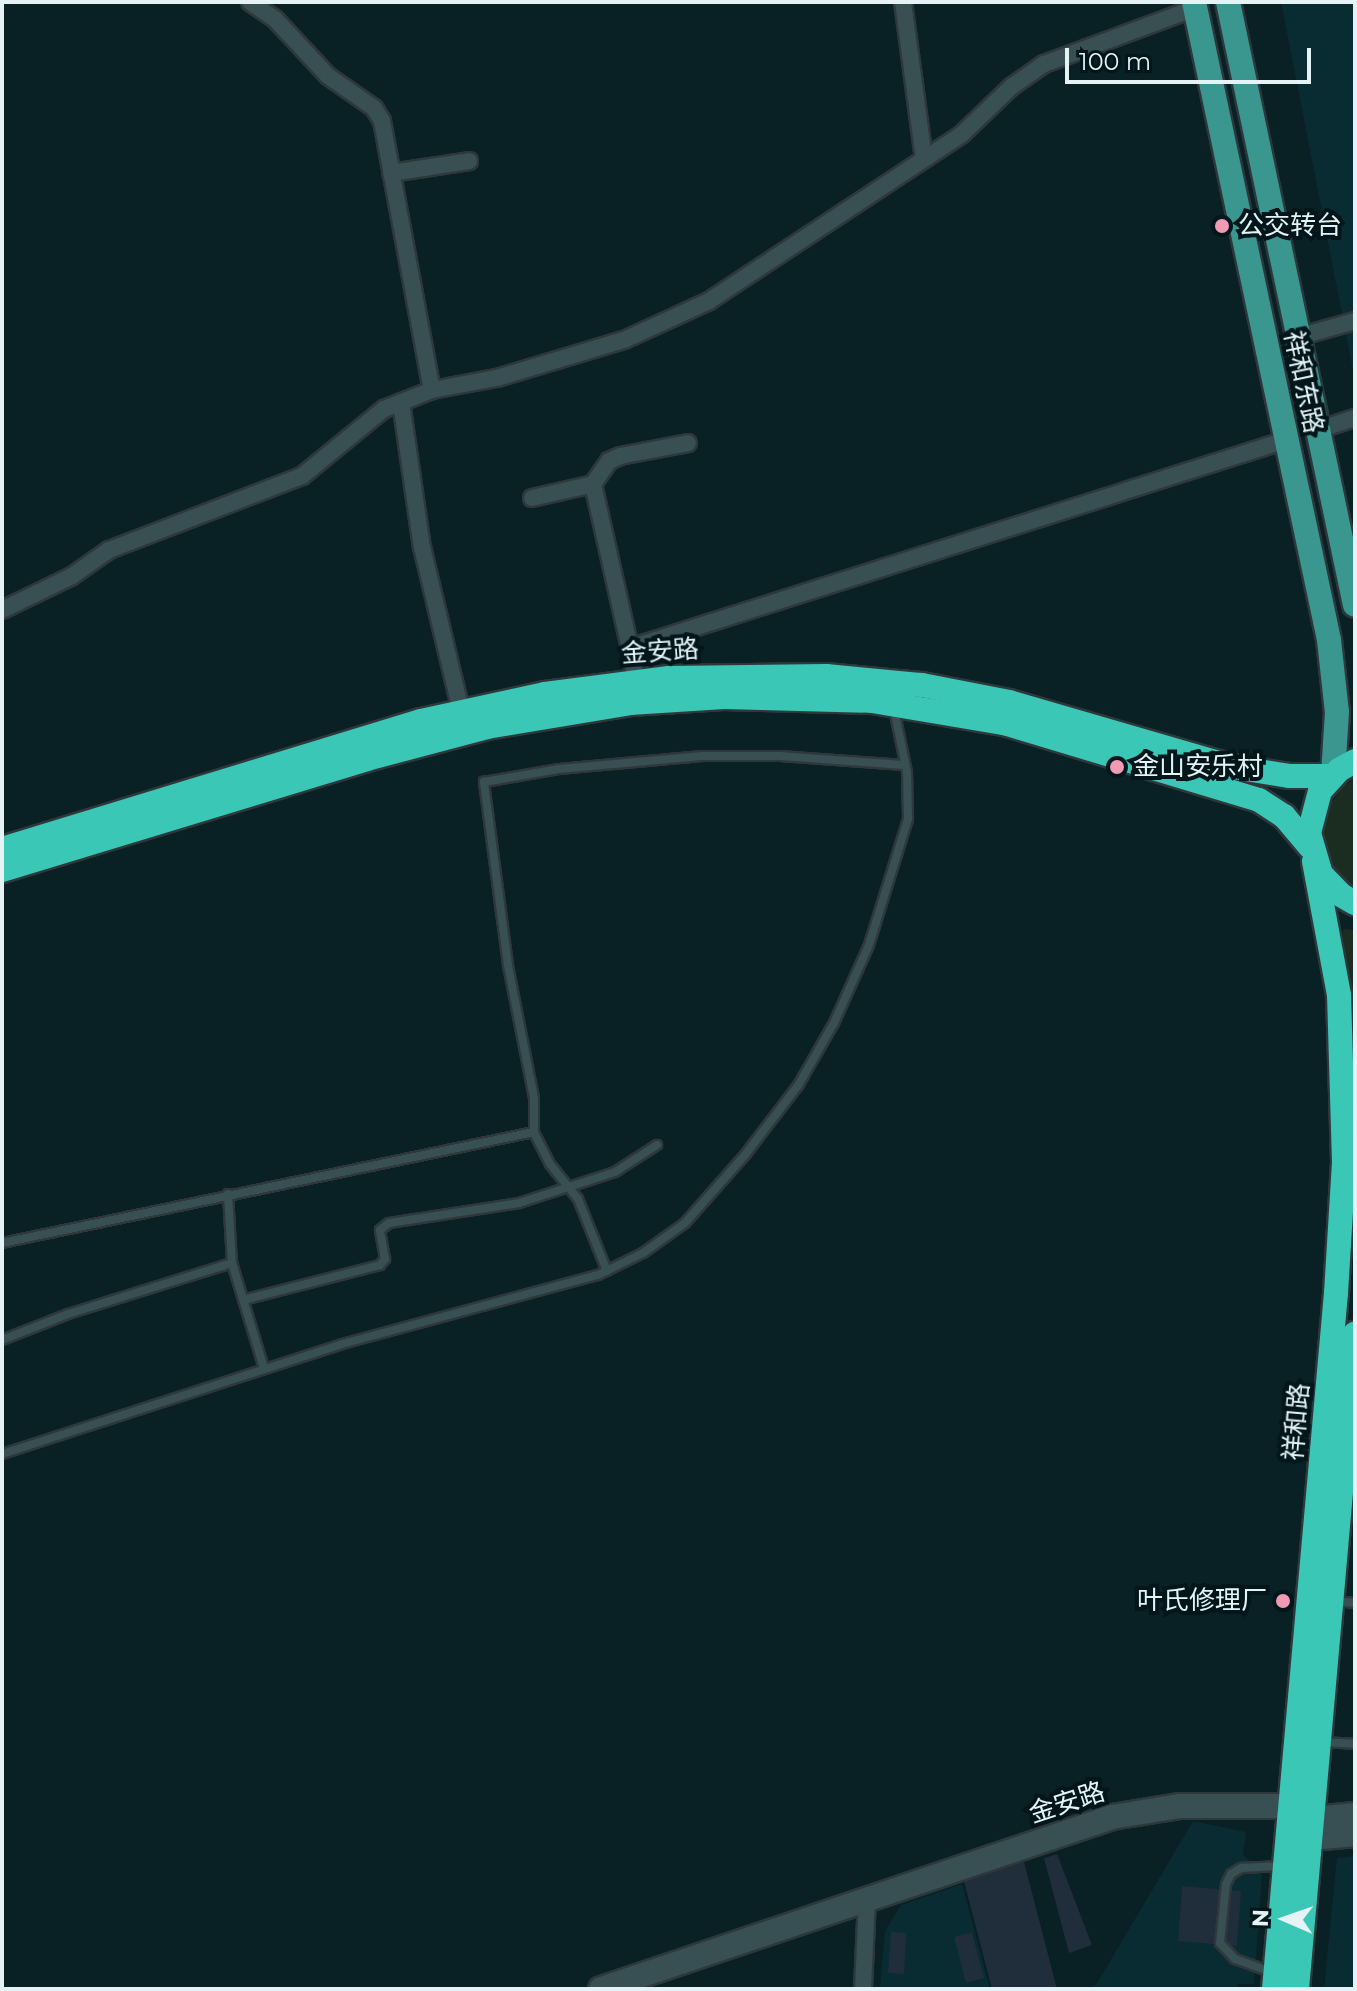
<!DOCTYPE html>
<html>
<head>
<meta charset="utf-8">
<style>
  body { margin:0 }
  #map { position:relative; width:1357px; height:1991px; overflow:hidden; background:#092024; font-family:Montserrat,"Noto Sans SC",sans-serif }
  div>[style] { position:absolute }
  .built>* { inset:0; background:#092b32 }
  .green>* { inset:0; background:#1b2c20 }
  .building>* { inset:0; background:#1f2e3a }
  .roads { filter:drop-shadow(2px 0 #2e383c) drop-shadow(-2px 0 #2e383c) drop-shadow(0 2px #2e383c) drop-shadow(0 -2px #2e383c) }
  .lane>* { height:8px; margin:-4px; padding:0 4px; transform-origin:4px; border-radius:4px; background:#384f54 }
  .street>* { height:16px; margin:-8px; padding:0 8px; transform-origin:8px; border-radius:8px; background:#384f54 }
  .secondary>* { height:24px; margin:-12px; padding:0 12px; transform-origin:12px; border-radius:12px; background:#384f54 }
  .primary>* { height:24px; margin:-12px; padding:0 12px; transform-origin:12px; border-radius:12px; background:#39978f }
  .highway>* { height:24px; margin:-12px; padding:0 12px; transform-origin:12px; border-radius:12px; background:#3ac7b6 }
  .dots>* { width:22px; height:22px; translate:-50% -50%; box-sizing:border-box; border:4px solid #02161b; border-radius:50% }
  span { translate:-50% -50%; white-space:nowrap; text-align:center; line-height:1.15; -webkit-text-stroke:8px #02161b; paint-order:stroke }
  .poi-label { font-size:26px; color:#e5f3f6 }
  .left { translate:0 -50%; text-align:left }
  .right { translate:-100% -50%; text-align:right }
  .street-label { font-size:26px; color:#e5f3f6 }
  .frame { position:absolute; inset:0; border:4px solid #e5f3f6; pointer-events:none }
  .north { position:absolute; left:1245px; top:1879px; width:80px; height:80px; -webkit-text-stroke:6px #02161b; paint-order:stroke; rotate:272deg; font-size:22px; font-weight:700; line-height:32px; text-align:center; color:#e5f3f6 }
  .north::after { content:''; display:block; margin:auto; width:28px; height:36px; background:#e5f3f6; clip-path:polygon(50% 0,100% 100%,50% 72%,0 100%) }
  .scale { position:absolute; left:1065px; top:48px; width:246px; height:36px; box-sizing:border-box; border:4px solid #e5f3f6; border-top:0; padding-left:10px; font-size:24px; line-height:28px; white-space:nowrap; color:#e5f3f6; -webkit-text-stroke:6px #02161b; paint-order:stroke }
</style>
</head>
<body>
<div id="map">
  <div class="built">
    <i style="clip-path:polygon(1281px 2px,1355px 2px,1355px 380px)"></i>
    <i style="clip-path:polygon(1193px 1821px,1246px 1832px,1243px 1854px,1262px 1875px,1254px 1984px,1238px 1984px,1237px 1989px,1089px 1989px,1096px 1985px)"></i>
    <i style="clip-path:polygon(1355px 1856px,1355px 1989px,1324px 1989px,1337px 1858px)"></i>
    <i style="clip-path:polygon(962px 1884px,990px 1989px,880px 1989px,885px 1931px,901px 1905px)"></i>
  </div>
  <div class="green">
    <i style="clip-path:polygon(1355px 778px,1355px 890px,1333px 869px,1324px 844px,1323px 831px,1329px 806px,1344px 786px)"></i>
    <i style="clip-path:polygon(1344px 929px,1355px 930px,1355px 1008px,1342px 933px)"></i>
  </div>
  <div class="building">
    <i style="clip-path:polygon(1057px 1854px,1092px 1945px,1069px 1953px,1044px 1858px)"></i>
    <i style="clip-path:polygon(1024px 1862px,1057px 1989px,992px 1989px,964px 1881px)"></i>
    <i style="clip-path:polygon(1182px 1886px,1241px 1891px,1237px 1946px,1178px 1941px)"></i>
    <i style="clip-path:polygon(891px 1932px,906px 1933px,904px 1974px,888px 1973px)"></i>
    <i style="clip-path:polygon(972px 1932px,984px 1978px,966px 1983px,954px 1937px)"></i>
  </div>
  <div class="roads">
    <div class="lane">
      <i style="left:228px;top:1194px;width:69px;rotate:86.7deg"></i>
      <i style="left:232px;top:1263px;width:110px;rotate:73.1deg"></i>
      <i style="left:2px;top:1243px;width:543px;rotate:-11.79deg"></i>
      <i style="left:607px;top:1271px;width:78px;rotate:-111.9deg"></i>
      <i style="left:578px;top:1199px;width:45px;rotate:-128.7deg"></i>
      <i style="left:550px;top:1164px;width:36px;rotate:-117deg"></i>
      <i style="left:534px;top:1132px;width:34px;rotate:-90deg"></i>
      <i style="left:534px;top:1098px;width:136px;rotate:-101.1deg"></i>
      <i style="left:508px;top:965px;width:185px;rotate:-97.5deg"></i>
      <i style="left:484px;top:782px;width:76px;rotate:-9.8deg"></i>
      <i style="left:559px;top:769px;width:144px;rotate:-5.2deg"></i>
      <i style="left:702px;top:756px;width:78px"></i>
      <i style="left:780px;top:756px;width:124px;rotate:4.2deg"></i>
      <i style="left:243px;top:1300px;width:141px;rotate:-14.3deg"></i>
      <i style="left:380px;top:1265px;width:8px;rotate:-50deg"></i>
      <i style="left:385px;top:1259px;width:29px;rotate:-100deg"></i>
      <i style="left:380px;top:1230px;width:11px;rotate:-38deg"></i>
      <i style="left:389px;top:1223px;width:132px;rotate:-8.7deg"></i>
      <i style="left:519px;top:1203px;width:101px;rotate:-17.9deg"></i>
      <i style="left:615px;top:1172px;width:50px;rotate:-32.7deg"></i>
      <i style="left:2px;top:1340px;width:71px;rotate:-21.5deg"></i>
      <i style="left:68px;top:1314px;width:172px;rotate:-17.3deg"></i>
      <i style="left:2px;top:1454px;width:357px;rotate:-17.9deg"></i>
      <i style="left:342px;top:1344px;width:265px;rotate:-15.1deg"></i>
      <i style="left:598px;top:1275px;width:50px;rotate:-26.1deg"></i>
      <i style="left:643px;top:1253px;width:52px;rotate:-35.5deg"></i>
      <i style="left:685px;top:1223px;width:91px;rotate:-48.6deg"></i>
      <i style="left:745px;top:1155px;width:89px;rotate:-52.7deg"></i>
      <i style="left:799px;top:1084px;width:70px;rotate:-60.2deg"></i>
      <i style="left:834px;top:1023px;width:85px;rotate:-65.8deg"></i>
      <i style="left:869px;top:945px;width:132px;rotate:-72.8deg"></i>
      <i style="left:908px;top:819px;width:47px;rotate:-91.2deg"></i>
      <i style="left:907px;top:772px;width:64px;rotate:-101.7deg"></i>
      <i style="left:1336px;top:1601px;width:19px;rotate:6deg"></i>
      <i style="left:1320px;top:1742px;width:35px;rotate:3deg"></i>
      <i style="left:1271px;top:1972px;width:38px;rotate:-160deg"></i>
      <i style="left:1235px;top:1959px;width:22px;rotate:-133deg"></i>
      <i style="left:1220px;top:1943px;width:59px;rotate:-84.2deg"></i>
      <i style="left:1226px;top:1884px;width:11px;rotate:-63deg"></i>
      <i style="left:1231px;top:1874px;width:12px;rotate:-31deg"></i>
      <i style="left:1241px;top:1868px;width:39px;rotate:-3deg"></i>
    </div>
    <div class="street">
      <i style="left:250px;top:2px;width:30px;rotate:34deg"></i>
      <i style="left:275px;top:19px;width:78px;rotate:47.1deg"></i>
      <i style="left:328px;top:76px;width:56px;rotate:34.8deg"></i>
      <i style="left:374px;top:108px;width:15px;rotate:58deg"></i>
      <i style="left:382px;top:121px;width:274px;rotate:79.5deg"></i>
      <i style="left:903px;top:2px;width:158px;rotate:82.4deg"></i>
      <i style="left:391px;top:173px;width:79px;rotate:-8.7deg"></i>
      <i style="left:1298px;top:337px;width:59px;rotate:-15.7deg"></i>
      <i style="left:401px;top:402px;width:147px;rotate:81.8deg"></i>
      <i style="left:422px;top:547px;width:169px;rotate:76.6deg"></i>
      <i style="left:1318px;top:430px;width:39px;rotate:-18deg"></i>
      <i style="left:593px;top:484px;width:168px;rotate:77.3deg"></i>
      <i style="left:532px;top:498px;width:63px;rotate:-12.9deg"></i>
      <i style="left:593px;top:484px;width:28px;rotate:-55deg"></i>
      <i style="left:609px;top:461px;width:12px;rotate:-24deg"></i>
      <i style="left:620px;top:456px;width:69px;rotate:-10.8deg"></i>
      <i style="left:2px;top:610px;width:78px;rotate:-25.9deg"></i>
      <i style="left:72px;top:576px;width:45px;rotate:-35.1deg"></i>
      <i style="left:109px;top:550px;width:207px;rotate:-21deg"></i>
      <i style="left:302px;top:476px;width:106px;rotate:-39.3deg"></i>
      <i style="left:384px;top:409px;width:52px;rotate:-21.6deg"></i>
      <i style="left:432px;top:390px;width:66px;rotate:-10.5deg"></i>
      <i style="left:497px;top:378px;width:133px;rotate:-16.7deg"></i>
      <i style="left:624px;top:340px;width:94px;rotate:-24.6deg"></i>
      <i style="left:709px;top:301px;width:302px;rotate:-33.4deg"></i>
      <i style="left:961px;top:135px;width:69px;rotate:-43.8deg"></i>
      <i style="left:1011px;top:87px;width:40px;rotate:-34.9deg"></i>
      <i style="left:1044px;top:64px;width:161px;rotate:-20.3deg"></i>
      <i style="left:636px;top:681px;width:34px;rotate:-100deg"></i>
      <i style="left:630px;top:648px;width:688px;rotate:-17.59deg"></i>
      <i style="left:863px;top:1989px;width:90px;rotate:-87.5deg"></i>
    </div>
    <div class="secondary">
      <i style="left:1294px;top:1821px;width:61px;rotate:-5.6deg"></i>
      <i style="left:1291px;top:1840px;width:64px;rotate:-5.4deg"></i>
      <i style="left:601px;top:1989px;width:539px;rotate:-18.6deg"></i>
      <i style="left:1112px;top:1817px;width:69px;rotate:-9.2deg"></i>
      <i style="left:1180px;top:1806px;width:112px"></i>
    </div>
    <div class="primary">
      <i style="left:1194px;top:2px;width:652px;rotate:78.05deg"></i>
      <i style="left:1329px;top:640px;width:72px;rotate:83.7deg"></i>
      <i style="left:1337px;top:712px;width:64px;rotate:93.6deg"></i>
      <i style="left:1228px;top:2px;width:616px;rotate:78.11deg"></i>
    </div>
    <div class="highway">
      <i style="left:1355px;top:761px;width:18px;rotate:151deg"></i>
      <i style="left:1339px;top:770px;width:28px;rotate:132deg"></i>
      <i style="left:1320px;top:791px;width:43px;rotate:104.7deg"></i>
      <i style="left:1309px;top:833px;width:43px;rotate:73.7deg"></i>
      <i style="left:1321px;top:874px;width:29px;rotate:46deg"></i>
      <i style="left:1341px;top:895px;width:16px;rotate:30deg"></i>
      <i style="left:2px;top:849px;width:438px;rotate:-17deg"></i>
      <i style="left:421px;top:721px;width:127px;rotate:-12.3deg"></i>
      <i style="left:545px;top:694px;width:125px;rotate:-7.4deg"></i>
      <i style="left:669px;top:678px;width:157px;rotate:-0.7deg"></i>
      <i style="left:826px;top:676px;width:96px;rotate:5.4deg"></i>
      <i style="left:922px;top:685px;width:89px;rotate:11.1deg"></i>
      <i style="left:1009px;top:702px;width:233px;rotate:16.2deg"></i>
      <i style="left:1233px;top:767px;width:58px;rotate:9deg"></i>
      <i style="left:1290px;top:776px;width:43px"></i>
      <i style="left:2px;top:870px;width:382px;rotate:-16.9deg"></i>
      <i style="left:367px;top:759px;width:124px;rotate:-14.9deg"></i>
      <i style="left:487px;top:727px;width:145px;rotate:-9.5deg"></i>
      <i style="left:630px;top:703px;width:94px;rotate:-3.7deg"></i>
      <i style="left:724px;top:697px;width:148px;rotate:1.5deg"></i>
      <i style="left:872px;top:701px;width:134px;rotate:9.5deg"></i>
      <i style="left:1004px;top:723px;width:266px;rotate:16.8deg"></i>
      <i style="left:1259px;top:800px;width:30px;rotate:33deg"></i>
      <i style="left:1284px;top:816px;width:40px;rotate:50deg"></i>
      <i style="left:1274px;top:1989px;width:699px;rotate:-84.91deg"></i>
      <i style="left:1336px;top:1293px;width:130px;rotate:-86.5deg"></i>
      <i style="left:1344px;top:1163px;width:168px;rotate:-91.7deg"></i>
      <i style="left:1339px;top:995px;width:136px;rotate:-100.6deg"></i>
      <i style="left:1297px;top:1989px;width:658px;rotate:-84.94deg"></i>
    </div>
  </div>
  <div class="dots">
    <i style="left:1222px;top:226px;background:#f19ab3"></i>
    <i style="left:1117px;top:767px;background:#f19ab3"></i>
    <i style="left:1283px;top:1601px;background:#f19ab3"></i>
  </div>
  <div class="poi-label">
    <span class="left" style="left:1238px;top:226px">公交转台</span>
    <span class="left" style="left:1133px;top:767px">金山安乐村</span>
    <span class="right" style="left:1267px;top:1601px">叶氏修理厂</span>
  </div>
  <div class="street-label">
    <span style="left:1303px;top:382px;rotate:78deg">祥和东路</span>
    <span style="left:660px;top:652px;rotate:-4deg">金安路</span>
    <span style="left:1297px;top:1422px;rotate:-85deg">祥和路</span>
    <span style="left:1067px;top:1803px;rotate:-18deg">金安路</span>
  </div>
  <div class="frame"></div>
  <div class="north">N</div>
  <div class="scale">100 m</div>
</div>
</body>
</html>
